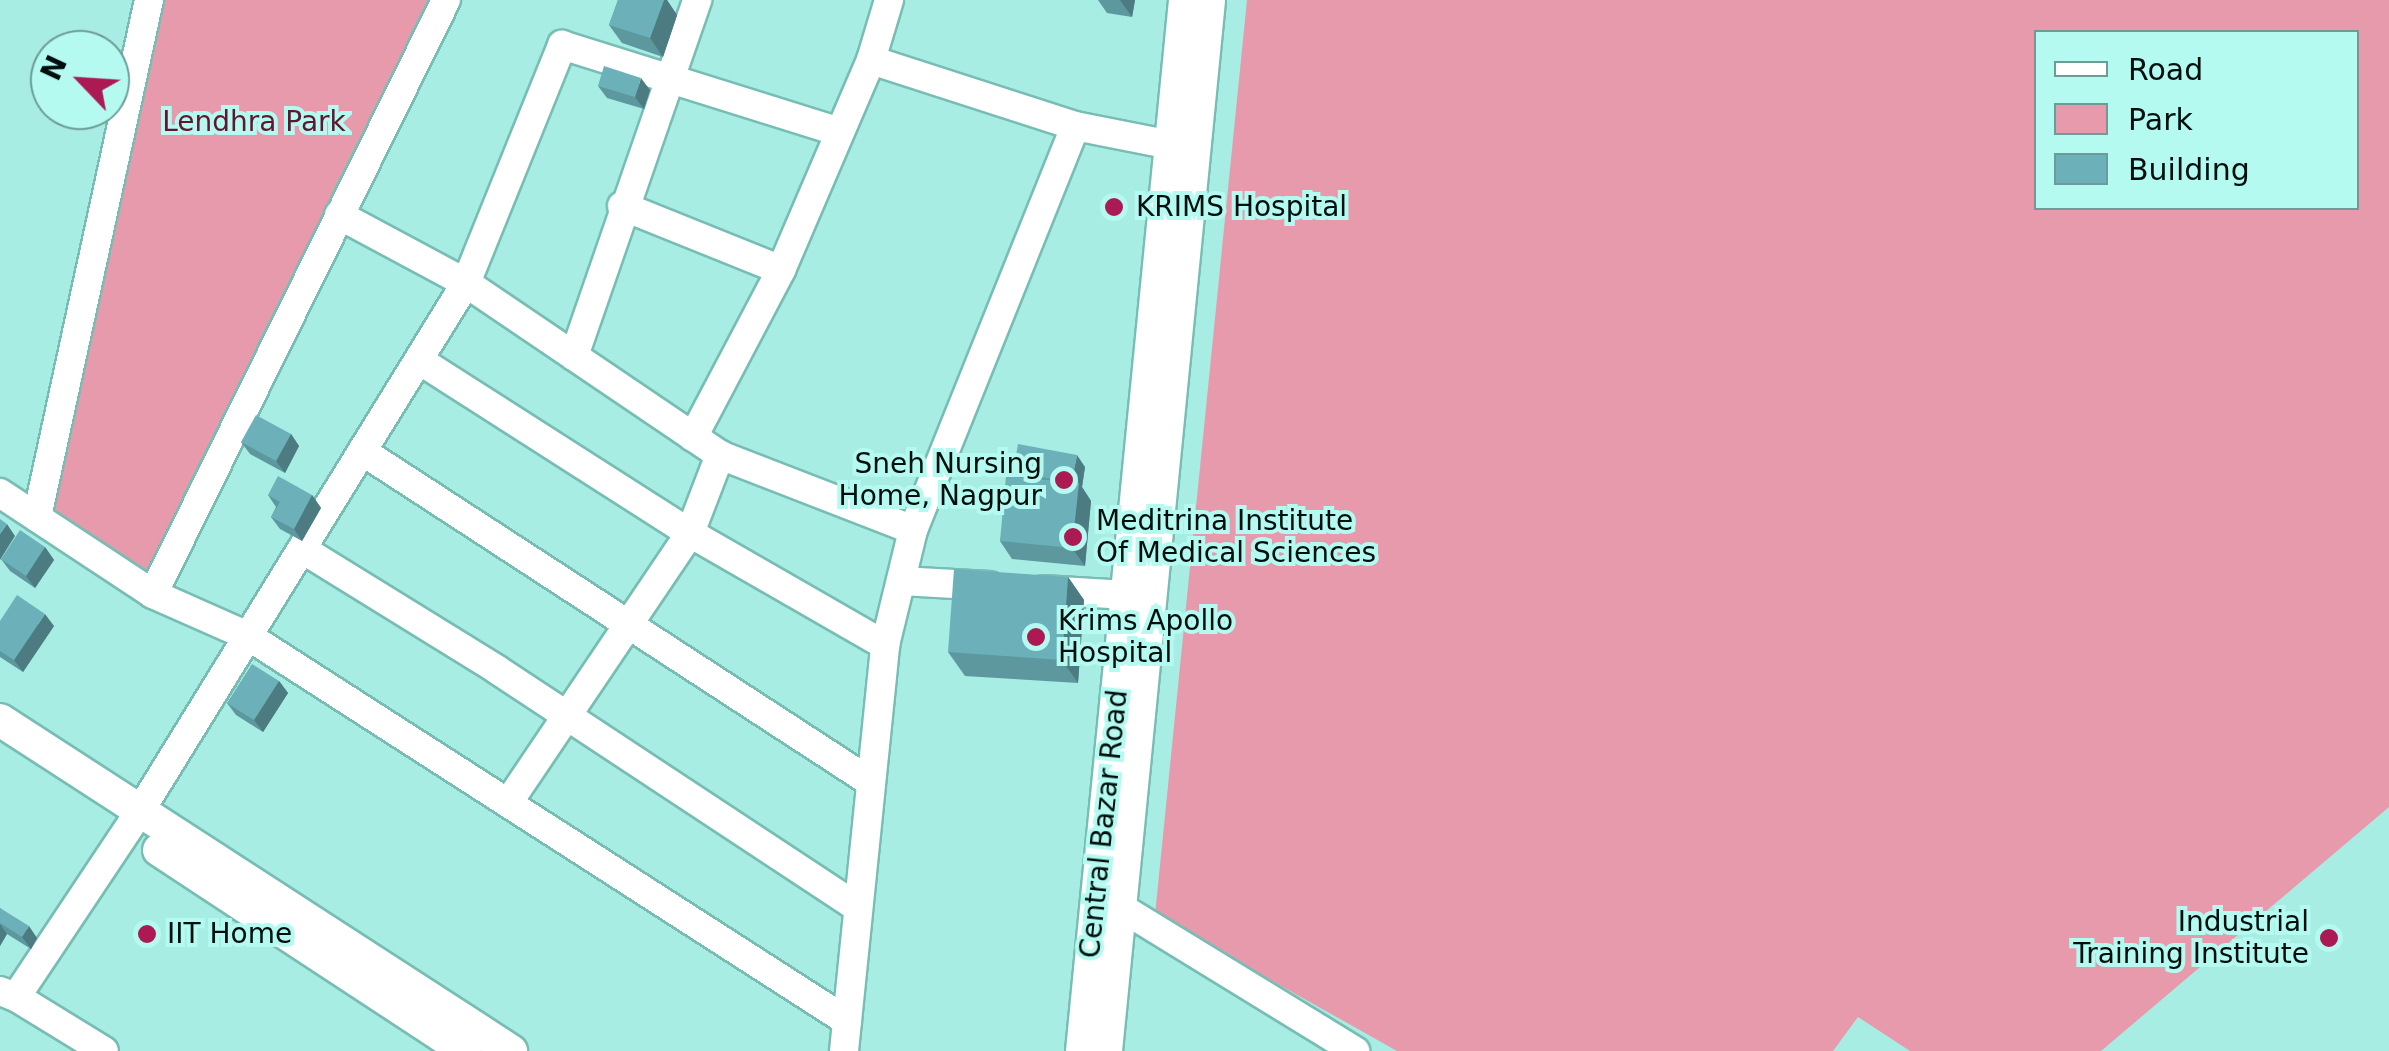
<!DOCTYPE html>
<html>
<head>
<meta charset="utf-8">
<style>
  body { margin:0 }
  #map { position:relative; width:2389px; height:1051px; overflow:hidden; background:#a7ede3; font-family:"DejaVu Sans",sans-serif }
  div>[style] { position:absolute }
  .green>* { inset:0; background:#e79aab }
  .roads { filter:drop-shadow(2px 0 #78bdb4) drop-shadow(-2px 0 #78bdb4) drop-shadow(0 2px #78bdb4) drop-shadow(0 -2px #78bdb4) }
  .minor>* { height:28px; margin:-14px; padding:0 14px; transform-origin:14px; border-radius:14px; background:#fff }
  .major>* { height:32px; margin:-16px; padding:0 16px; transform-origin:16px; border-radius:16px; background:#fff }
  .wall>* { inset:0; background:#5d989f }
  .shaded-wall>* { inset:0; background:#4c7c82 }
  .building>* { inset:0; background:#6cb1b9 }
  .dots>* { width:28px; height:28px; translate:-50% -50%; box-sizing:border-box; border:5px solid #b4faf0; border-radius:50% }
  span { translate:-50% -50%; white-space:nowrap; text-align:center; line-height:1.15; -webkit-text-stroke:8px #b4faf0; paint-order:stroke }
  .park-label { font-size:28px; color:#61152f }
  .poi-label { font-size:28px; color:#000f0d }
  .left { translate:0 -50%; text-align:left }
  .right { translate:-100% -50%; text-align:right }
  .street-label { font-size:28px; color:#000f0d }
  .legend { position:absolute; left:2034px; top:30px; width:325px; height:180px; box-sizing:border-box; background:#b4faf0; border:2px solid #6c9c95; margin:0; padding:12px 18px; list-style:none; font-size:30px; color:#000f0d }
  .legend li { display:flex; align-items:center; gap:20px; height:50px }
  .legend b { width:50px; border:2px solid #6c9c95 }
  .north { position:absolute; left:30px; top:30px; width:100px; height:100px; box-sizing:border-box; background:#b4faf0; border:2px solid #6c9c95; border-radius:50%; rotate:295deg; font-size:28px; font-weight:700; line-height:40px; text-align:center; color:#000f0d }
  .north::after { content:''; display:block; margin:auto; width:35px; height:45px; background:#ab1a52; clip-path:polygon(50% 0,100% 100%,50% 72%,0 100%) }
</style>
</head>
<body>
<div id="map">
  <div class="green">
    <i style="clip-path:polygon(161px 0,446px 0,153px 594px,47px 523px)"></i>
    <i style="clip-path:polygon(evenodd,1247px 0,2389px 0,2389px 807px,2101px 1051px,1910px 1051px,1858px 1017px,1833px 1051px,1397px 1051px,1155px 915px,1247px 0,2036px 32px,2356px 32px,2356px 208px,2036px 208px,2036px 32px)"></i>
  </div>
  <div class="roads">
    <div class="minor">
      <i style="left:871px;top:60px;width:214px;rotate:17.9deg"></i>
      <i style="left:1075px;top:126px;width:98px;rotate:11.2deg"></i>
      <i style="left:622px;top:206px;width:171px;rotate:21.9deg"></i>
      <i style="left:339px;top:215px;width:144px;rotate:28.2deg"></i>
      <i style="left:466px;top:283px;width:307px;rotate:34.1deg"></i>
      <i style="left:720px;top:455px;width:207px;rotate:21.2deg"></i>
      <i style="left:574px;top:356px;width:377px;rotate:-70.9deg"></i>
      <i style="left:419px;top:360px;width:322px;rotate:32.6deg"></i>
      <i style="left:690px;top:533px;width:225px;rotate:29.9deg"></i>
      <i style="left:693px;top:437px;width:189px;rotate:-62.2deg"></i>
      <i style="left:781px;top:270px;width:228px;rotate:-66.8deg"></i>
      <i style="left:871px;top:60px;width:63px;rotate:-73.3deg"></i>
      <i style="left:362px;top:451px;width:605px;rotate:33.06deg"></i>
      <i style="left:0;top:493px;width:183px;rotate:33.4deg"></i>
      <i style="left:153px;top:594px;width:104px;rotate:23.9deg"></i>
      <i style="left:248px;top:636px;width:712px;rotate:32.73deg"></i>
      <i style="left:37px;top:517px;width:529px;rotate:-77.78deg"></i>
      <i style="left:302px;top:549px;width:228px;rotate:31.7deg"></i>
      <i style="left:496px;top:669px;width:430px;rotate:33.4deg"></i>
      <i style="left:901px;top:581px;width:89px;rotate:3.2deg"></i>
      <i style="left:1043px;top:590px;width:84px;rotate:3.4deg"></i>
      <i style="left:153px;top:594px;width:662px;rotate:-63.74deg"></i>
      <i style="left:508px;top:803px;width:326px;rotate:-56deg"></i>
      <i style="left:690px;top:533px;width:84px;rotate:-69deg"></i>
      <i style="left:1120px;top:907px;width:276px;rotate:31.5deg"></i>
      <i style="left:0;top:991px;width:17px;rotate:21deg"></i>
      <i style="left:16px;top:997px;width:224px;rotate:-56.3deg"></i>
      <i style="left:140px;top:811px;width:621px;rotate:-58.31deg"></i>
      <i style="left:466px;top:283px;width:257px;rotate:-68deg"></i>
      <i style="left:562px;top:45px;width:291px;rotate:17.4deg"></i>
      <i style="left:16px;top:997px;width:103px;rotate:31.5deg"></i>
      <i style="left:844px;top:1051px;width:408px;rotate:-84.2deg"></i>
      <i style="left:885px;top:645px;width:118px;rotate:-76.3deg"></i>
      <i style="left:913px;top:530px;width:435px;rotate:-68.1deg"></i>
    </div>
    <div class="major">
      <i style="left:0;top:720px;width:609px;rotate:32.93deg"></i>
      <i style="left:159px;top:850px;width:366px;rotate:33.3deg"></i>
      <i style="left:1082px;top:1051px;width:1056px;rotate:-84.4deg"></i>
      <i style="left:1106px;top:1051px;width:1056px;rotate:-84.4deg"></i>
    </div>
  </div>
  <div class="wall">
    <i style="clip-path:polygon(618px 0,667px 0,677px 15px,663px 57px,622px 43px,609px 25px)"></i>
    <i style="clip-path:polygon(1098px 0,1135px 0,1132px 17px,1107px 13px)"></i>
    <i style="clip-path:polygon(598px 86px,650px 90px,644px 109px,607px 98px)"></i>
    <i style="clip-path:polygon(291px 434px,299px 446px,285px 473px,250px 454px,241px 442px)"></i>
    <i style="clip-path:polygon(1085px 467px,1082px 487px,1091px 501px,1085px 566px,1012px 559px,1000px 541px,1016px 477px,1013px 473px)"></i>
    <i style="clip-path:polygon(268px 495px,312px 495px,321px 508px,302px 541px,280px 529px,271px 517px,276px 507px)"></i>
    <i style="clip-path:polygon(45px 547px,54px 560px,35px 588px,10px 571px,1px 559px)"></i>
    <i style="clip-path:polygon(1068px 577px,1084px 600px,1078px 683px,965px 676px,948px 652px)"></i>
    <i style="clip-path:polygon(0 621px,54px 626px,23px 672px,0 657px)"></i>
    <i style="clip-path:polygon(279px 681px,288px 693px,263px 732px,236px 715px,227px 703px)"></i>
    <i style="clip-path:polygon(0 908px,37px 938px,31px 949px,7px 934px,0 946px)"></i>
  </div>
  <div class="shaded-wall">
    <i style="clip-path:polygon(664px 0,667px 0,677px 15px,663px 57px,650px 38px)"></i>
    <i style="clip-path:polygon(1120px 0,1135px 0,1132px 17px)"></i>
    <i style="clip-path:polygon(641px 78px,650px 90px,644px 109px,635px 97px)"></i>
    <i style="clip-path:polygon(291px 434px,299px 446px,285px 473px,276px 461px)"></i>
    <i style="clip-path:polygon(1077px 455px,1085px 467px,1082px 487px,1091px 501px,1085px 566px,1072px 548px,1071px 484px)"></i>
    <i style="clip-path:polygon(312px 495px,321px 508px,302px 541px,294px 529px)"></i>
    <i style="clip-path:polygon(7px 524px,15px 536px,0 560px,0 534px)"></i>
    <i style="clip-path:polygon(45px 547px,54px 560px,35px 588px,26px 576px)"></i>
    <i style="clip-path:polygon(1068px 577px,1084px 600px,1078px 683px,1062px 660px)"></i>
    <i style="clip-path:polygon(45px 614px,54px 626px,23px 672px,14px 660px)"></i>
    <i style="clip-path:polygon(279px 681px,288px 693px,263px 732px,254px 720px)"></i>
    <i style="clip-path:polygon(0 924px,7px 934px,0 946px)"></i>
    <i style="clip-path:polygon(29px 926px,37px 938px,31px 949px,22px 937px)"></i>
  </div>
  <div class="building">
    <i style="clip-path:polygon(618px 0,664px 0,650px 38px,609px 25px)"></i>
    <i style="clip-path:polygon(604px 66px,641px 78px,635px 97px,598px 86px)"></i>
    <i style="clip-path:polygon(256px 415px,291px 434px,276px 461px,241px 442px)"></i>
    <i style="clip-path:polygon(1018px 444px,1077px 455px,1072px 482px,1013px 473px)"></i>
    <i style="clip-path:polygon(278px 476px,312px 495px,294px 529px,271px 517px,280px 502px,268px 495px)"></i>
    <i style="clip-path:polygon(1006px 476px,1079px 483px,1072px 548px,1000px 541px)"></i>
    <i style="clip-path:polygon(0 519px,7px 524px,0 534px)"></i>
    <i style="clip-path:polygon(20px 530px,45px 547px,26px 576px,1px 559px)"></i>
    <i style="clip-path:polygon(954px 569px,1068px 577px,1062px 660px,948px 652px)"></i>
    <i style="clip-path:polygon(17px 595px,45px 614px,14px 660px,0 651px,0 621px)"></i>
    <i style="clip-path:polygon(252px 664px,279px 681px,254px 720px,227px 703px)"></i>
    <i style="clip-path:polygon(0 908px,29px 926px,22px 937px,0 923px)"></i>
  </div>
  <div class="dots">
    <i style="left:1114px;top:207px;background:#ab1a52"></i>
    <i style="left:1064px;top:480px;background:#ab1a52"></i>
    <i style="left:1073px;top:537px;background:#ab1a52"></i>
    <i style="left:1036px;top:637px;background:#ab1a52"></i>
    <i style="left:147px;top:934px;background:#ab1a52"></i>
    <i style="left:2329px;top:938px;background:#ab1a52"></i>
  </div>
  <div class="park-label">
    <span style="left:254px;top:122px">Lendhra Park</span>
  </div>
  <div class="poi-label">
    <span class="left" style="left:1136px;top:207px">KRIMS Hospital</span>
    <span class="right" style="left:1042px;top:480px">Sneh Nursing<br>Home, Nagpur</span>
    <span class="left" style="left:1096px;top:537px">Meditrina Institute<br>Of Medical Sciences</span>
    <span class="left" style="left:1058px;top:637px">Krims Apollo<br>Hospital</span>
    <span class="right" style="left:2309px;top:938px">Industrial<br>Training Institute</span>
    <span class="left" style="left:167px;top:934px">IIT Home</span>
  </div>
  <div class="street-label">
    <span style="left:1104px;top:824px;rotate:-84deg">Central Bazar Road</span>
  </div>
  <ul class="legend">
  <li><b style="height:12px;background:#fff"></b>Road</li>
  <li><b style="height:28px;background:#e79aab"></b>Park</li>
  <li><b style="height:28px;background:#6cb1b9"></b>Building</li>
  </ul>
  <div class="north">N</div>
</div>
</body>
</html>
